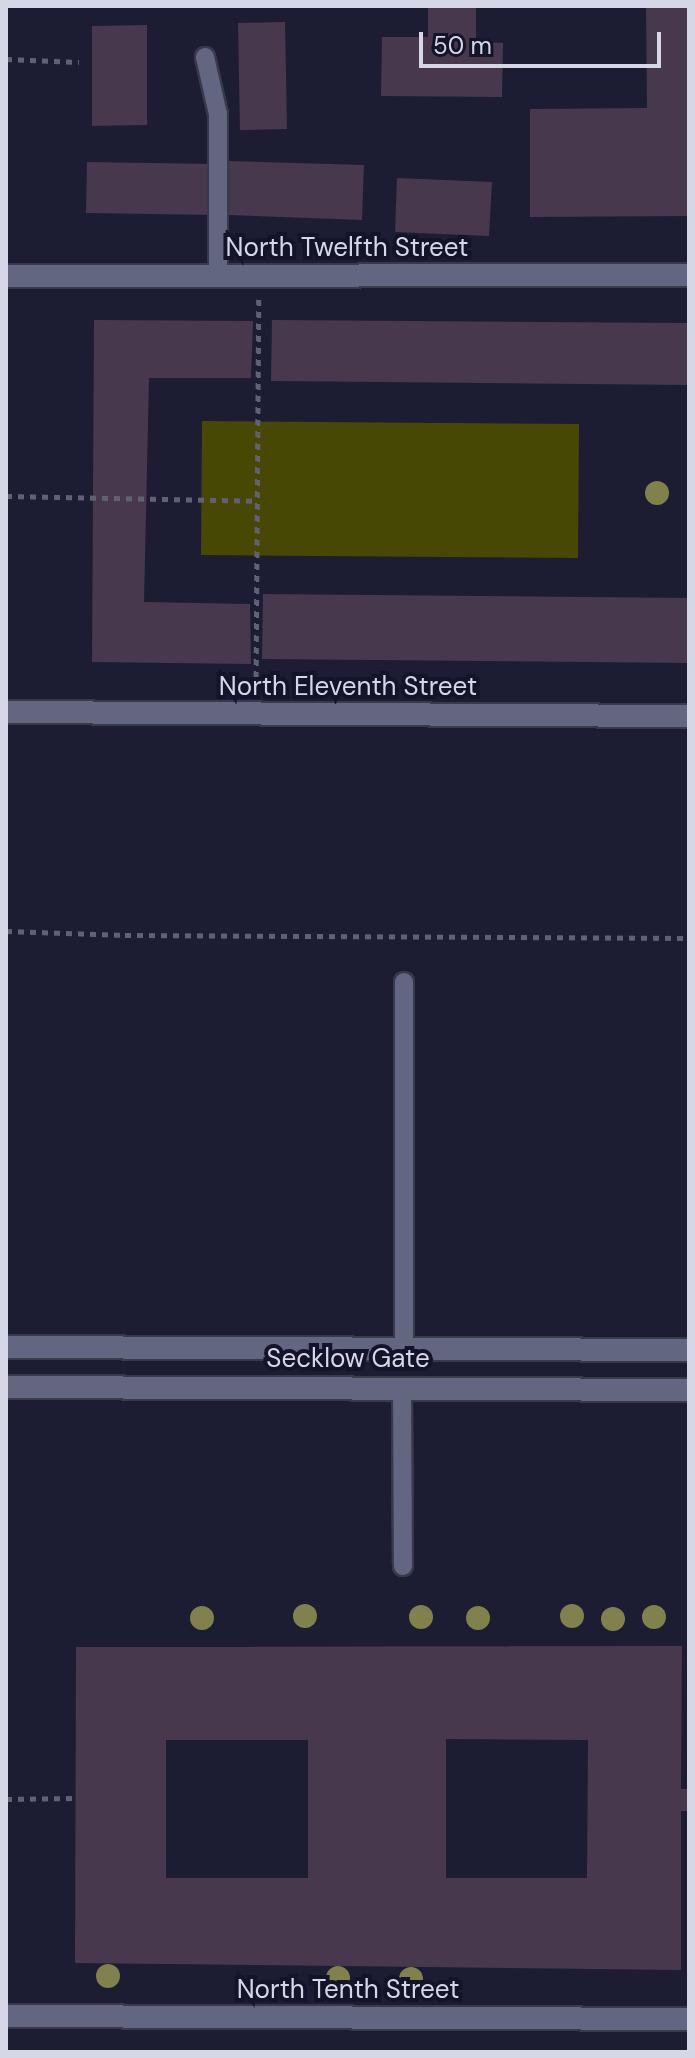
<!DOCTYPE html>
<html>
<head>
<meta charset="utf-8">
<style>
  body { margin:0 }
  #map { position:relative; width:695px; height:2058px; overflow:hidden; background:#1c1d33; font-family:"DM Sans",sans-serif }
  div>[style] { position:absolute }
  .green>* { inset:0; background:#474803 }
  .building>* { inset:0; background:#47384e }
  .path>* { height:5px; margin-top:-2.5px; transform-origin:0; background:repeating-linear-gradient(90deg,#606174 0 6px,transparent 0 12px) }
  .roads { filter:drop-shadow(2px 0 #38394b) drop-shadow(-2px 0 #38394b) drop-shadow(0 2px #38394b) drop-shadow(0 -2px #38394b) }
  .service>* { height:18px; margin:-9px; padding:0 9px; transform-origin:9px; border-radius:9px; background:#636680 }
  .minor>* { height:22px; margin:-11px; padding:0 11px; transform-origin:11px; border-radius:11px; background:#636680 }
  .trees>* { width:24px; height:24px; margin:-12px; border-radius:50%; background:#80814d }
  span { translate:-50% -50%; white-space:nowrap; text-align:center; line-height:1.15; -webkit-text-stroke:8px #131429; paint-order:stroke }
  .street-label { font-size:26px; color:#d5d7e6 }
  .frame { position:absolute; inset:0; border:8px solid #d5d7e6; pointer-events:none }
  .scale { position:absolute; left:419px; top:32px; width:242px; height:36px; box-sizing:border-box; border:4px solid #d5d7e6; border-top:0; padding-left:10px; font-size:24px; line-height:28px; white-space:nowrap; color:#d5d7e6; -webkit-text-stroke:6px #131429; paint-order:stroke }
</style>
</head>
<body>
<div id="map">
  <div class="green">
    <i style="clip-path:polygon(202px 421px,579px 424px,578px 558px,201px 555px)"></i>
  </div>
  <div class="building">
    <i style="clip-path:polygon(428px 6px,476px 6px,476px 42px,503px 43px,502px 97px,381px 96px,382px 37px,428px 37px)"></i>
    <i style="clip-path:polygon(646px 6px,689px 6px,689px 216px,530px 217px,530px 109px,647px 108px)"></i>
    <i style="clip-path:polygon(285px 22px,287px 129px,240px 130px,238px 23px)"></i>
    <i style="clip-path:polygon(147px 25px,147px 125px,92px 126px,92px 26px)"></i>
    <i style="clip-path:polygon(229px 161px,364px 165px,362px 220px,227px 215px)"></i>
    <i style="clip-path:polygon(87px 162px,215px 164px,214px 215px,86px 213px)"></i>
    <i style="clip-path:polygon(397px 178px,492px 182px,489px 236px,395px 232px)"></i>
    <i style="clip-path:polygon(94px 320px,253px 321px,251px 378px,149px 378px,144px 602px,250px 604px,251px 664px,92px 662px)"></i>
    <i style="clip-path:polygon(272px 320px,689px 323px,689px 385px,271px 381px)"></i>
    <i style="clip-path:polygon(263px 594px,689px 598px,689px 663px,262px 659px)"></i>
    <i style="clip-path:polygon(evenodd,682px 1646px,681px 1789px,689px 1789px,689px 1811px,681px 1811px,681px 1970px,75px 1963px,76px 1647px,682px 1646px,446px 1739px,588px 1740px,587px 1878px,446px 1878px,446px 1739px,682px 1646px,166px 1740px,308px 1740px,308px 1878px,166px 1878px,166px 1740px)"></i>
  </div>
  <div class="path">
    <i style="left:6px;top:59px;width:73px;rotate:2.4deg"></i>
    <i style="left:6px;top:496px;width:252px;rotate:1.1deg"></i>
    <i style="left:256px;top:689px;width:390px;rotate:-89.6deg"></i>
    <i style="left:6px;top:931px;width:119px;rotate:1.9deg"></i>
    <i style="left:125px;top:935px;width:564px;rotate:0.3deg"></i>
    <i style="left:6px;top:1799px;width:69px;rotate:-0.8deg"></i>
  </div>
  <div class="roads">
    <div class="service">
      <i style="left:205px;top:57px;width:58px;rotate:77.2deg"></i>
      <i style="left:218px;top:114px;width:162px;rotate:90deg"></i>
      <i style="left:404px;top:1348px;width:366px;rotate:-90deg"></i>
      <i style="left:402px;top:1387px;width:179px;rotate:89.7deg"></i>
    </div>
    <div class="minor">
      <i style="left:6px;top:276px;width:683px;rotate:-0.08deg"></i>
      <i style="left:6px;top:712px;width:683px;rotate:0.34deg"></i>
      <i style="left:6px;top:1347px;width:683px;rotate:0.25deg"></i>
      <i style="left:6px;top:1387px;width:683px;rotate:0.25deg"></i>
      <i style="left:6px;top:2016px;width:683px;rotate:0.25deg"></i>
    </div>
  </div>
  <div class="trees">
    <i style="left:657px;top:493px"></i>
    <i style="left:305px;top:1616px"></i>
    <i style="left:572px;top:1616px"></i>
    <i style="left:421px;top:1617px"></i>
    <i style="left:654px;top:1617px"></i>
    <i style="left:202px;top:1618px"></i>
    <i style="left:478px;top:1618px"></i>
    <i style="left:613px;top:1619px"></i>
    <i style="left:108px;top:1976px"></i>
    <i style="left:338px;top:1978px"></i>
    <i style="left:411px;top:1979px"></i>
  </div>
  <div class="street-label">
    <span style="left:347px;top:248px">North Twelfth Street</span>
    <span style="left:348px;top:687px">North Eleventh Street</span>
    <span style="left:348px;top:1359px">Secklow Gate</span>
    <span style="left:348px;top:1990px">North Tenth Street</span>
  </div>
  <div class="frame"></div>
  <div class="scale">50 m</div>
</div>
</body>
</html>
